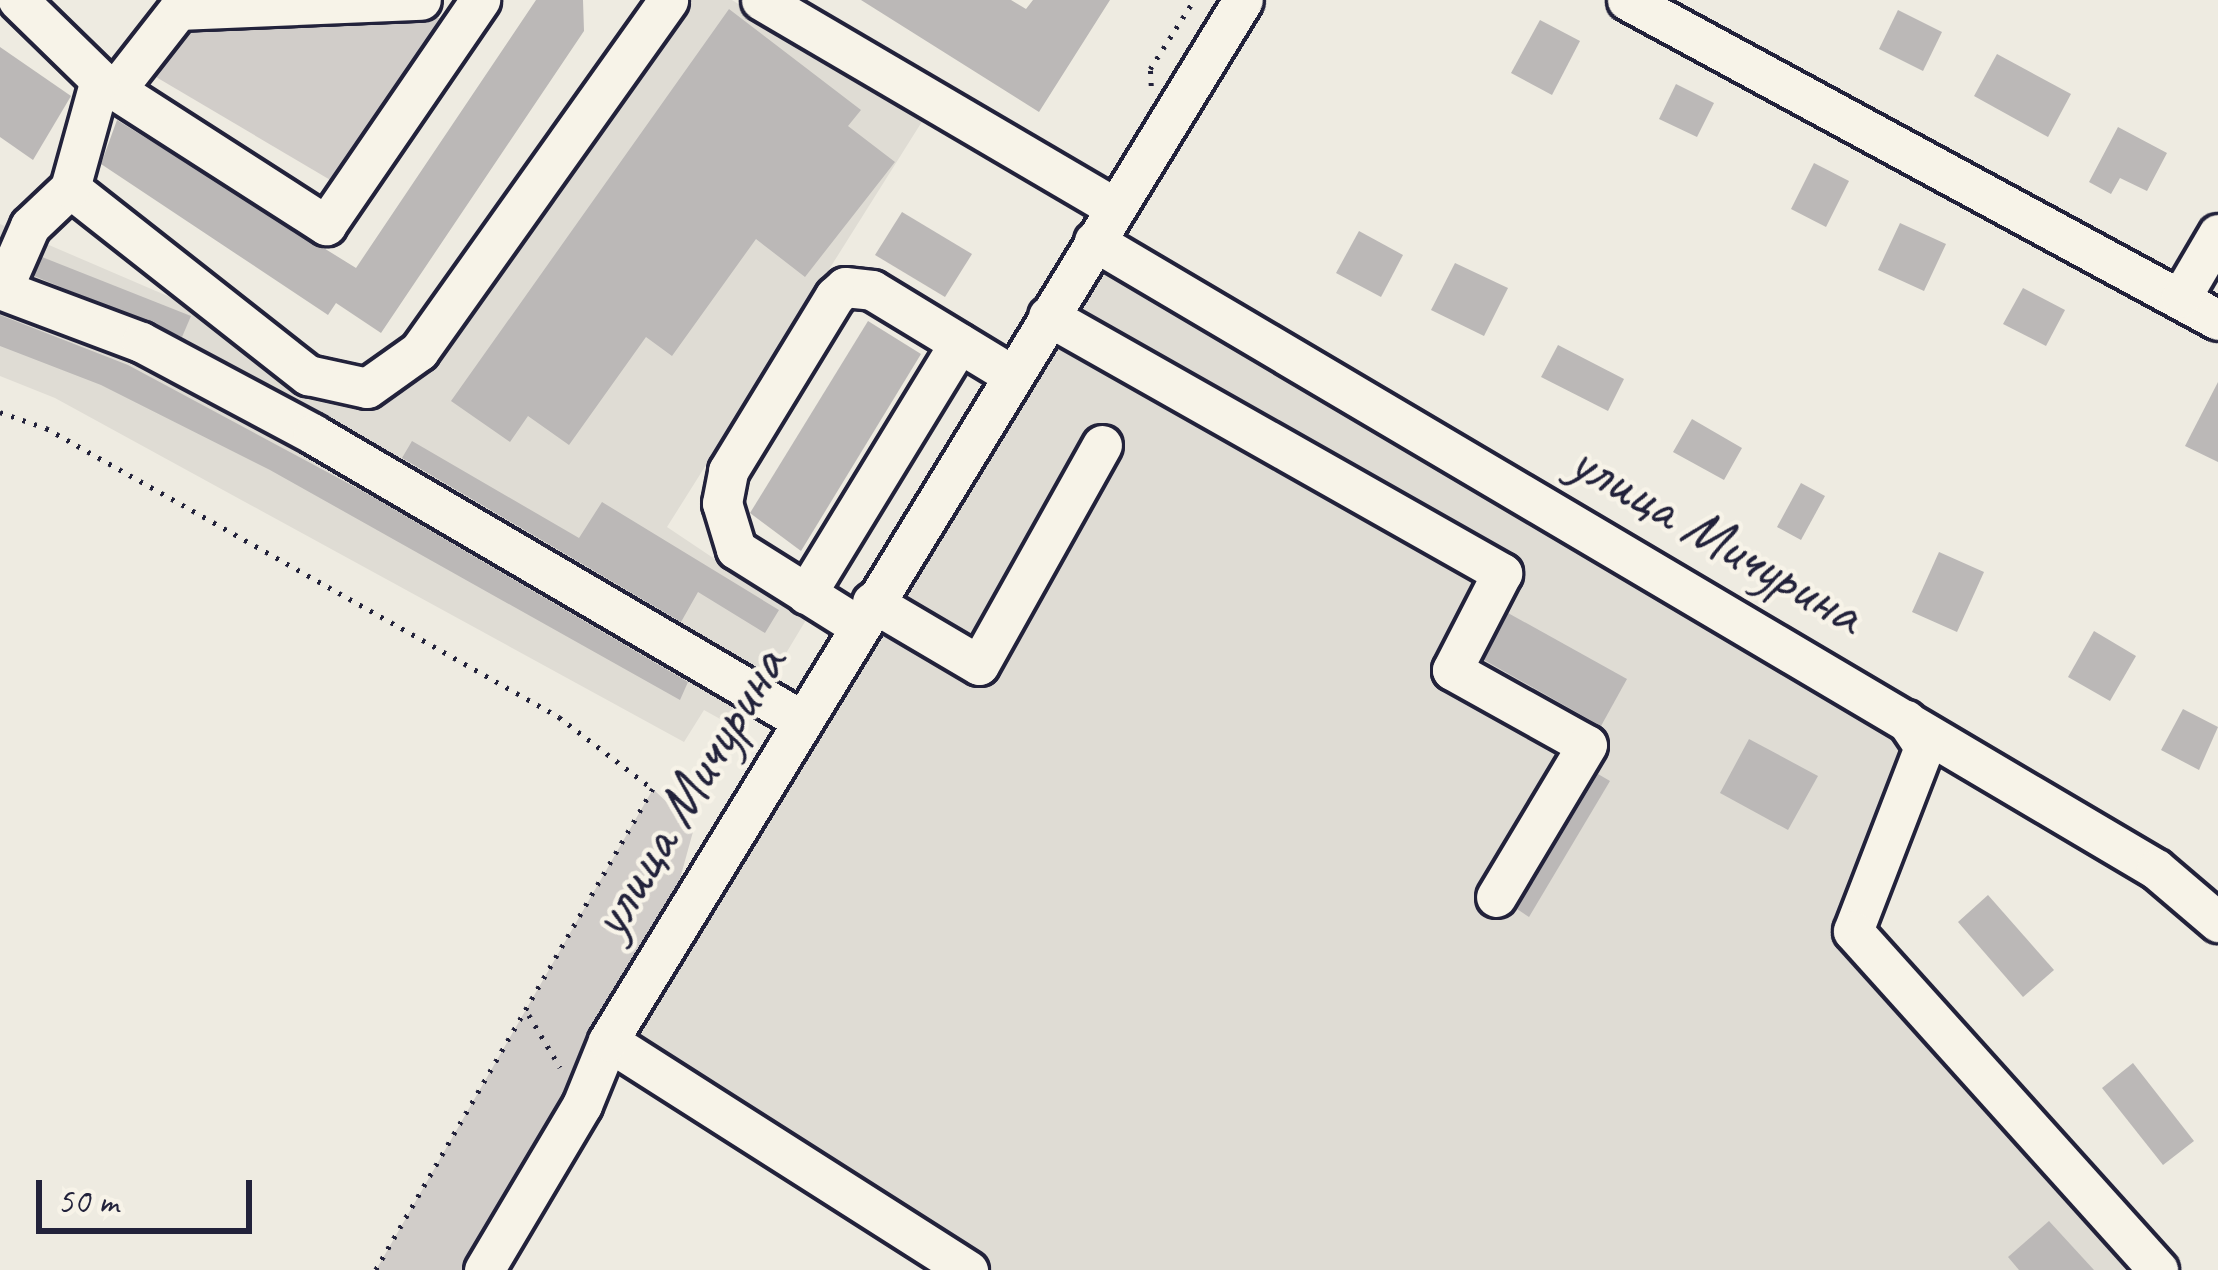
<!DOCTYPE html>
<html>
<head>
<meta charset="utf-8">
<style>
  body { margin:0 }
  #map { position:relative; width:2218px; height:1270px; overflow:hidden; background:#eeebe1; font-family:Caveat,sans-serif }
  div>[style] { position:absolute }
  .built>* { inset:0; background:#dfdcd4 }
  .green>* { inset:0; background:#d1cdc9 }
  .building>* { inset:0; background:#bbb8b7 }
  .path>* { height:4.5px; margin-top:-2.25px; transform-origin:0; background:repeating-linear-gradient(90deg,#22223b 0 3px,transparent 0 12px) }
  .roads { filter:drop-shadow(3px 0 #22223b) drop-shadow(-3px 0 #22223b) drop-shadow(0 3px #22223b) drop-shadow(0 -3px #22223b) }
  .minor>* { height:39px; margin:-19.5px; padding:0 19.5px; transform-origin:19.5px; border-radius:19.5px; background:#f7f3e8 }
  span { translate:-50% -50%; white-space:nowrap; text-align:center; line-height:1.15; -webkit-text-stroke:9px #f7f3e8; paint-order:stroke }
  .street-label { font-size:60px; color:#22223b }
  .scale { position:absolute; left:36px; top:1180px; width:216px; height:54px; box-sizing:border-box; border:6px solid #22223b; border-top:0; padding-left:15px; font-size:36px; line-height:42px; white-space:nowrap; color:#22223b; -webkit-text-stroke:9px #f7f3e8; paint-order:stroke }
</style>
</head>
<body>
<div id="map">
  <div class="built">
    <i style="clip-path:polygon(653px 0,732px 0,923px 120px,667px 527px,806px 620px,740px 730px,704px 710px,684px 742px,55px 398px,0 376px,0 224px,389px 391px)"></i>
    <i style="clip-path:polygon(1094px 241px,1924px 747px,1853px 931px,2158px 1270px,968px 1270px,608px 1041px)"></i>
  </div>
  <div class="green">
    <i style="clip-path:polygon(452px 18px,332px 181px,156px 77px,198px 19px)"></i>
    <i style="clip-path:polygon(653px 789px,694px 828px,675px 897px,484px 1270px,376px 1270px)"></i>
  </div>
  <div class="building">
    <i style="clip-path:polygon(536px 0,583px 0,584px 31px,381px 333px,336px 303px,328px 315px,101px 164px,117px 120px,356px 268px)"></i>
    <i style="clip-path:polygon(861px 0,1011px 0,1026px 9px,1033px 0,1110px 0,1039px 112px)"></i>
    <i style="clip-path:polygon(729px 9px,861px 110px,848px 126px,895px 162px,805px 277px,756px 239px,672px 356px,646px 337px,569px 445px,528px 416px,510px 442px,451px 401px)"></i>
    <i style="clip-path:polygon(1898px 10px,1942px 32px,1923px 71px,1879px 49px)"></i>
    <i style="clip-path:polygon(1540px 20px,1580px 41px,1552px 95px,1511px 73px)"></i>
    <i style="clip-path:polygon(0 47px,71px 96px,33px 160px,0 137px)"></i>
    <i style="clip-path:polygon(1997px 54px,2071px 94px,2048px 137px,1974px 96px)"></i>
    <i style="clip-path:polygon(1676px 84px,1714px 103px,1697px 137px,1659px 119px)"></i>
    <i style="clip-path:polygon(2118px 127px,2167px 153px,2147px 191px,2120px 178px,2111px 194px,2089px 182px)"></i>
    <i style="clip-path:polygon(1814px 163px,1849px 181px,1826px 227px,1791px 209px)"></i>
    <i style="clip-path:polygon(902px 212px,972px 254px,945px 297px,875px 255px)"></i>
    <i style="clip-path:polygon(1900px 223px,1946px 244px,1924px 291px,1878px 270px)"></i>
    <i style="clip-path:polygon(1359px 231px,1403px 255px,1381px 297px,1336px 273px)"></i>
    <i style="clip-path:polygon(42px 257px,191px 316px,182px 337px,34px 276px)"></i>
    <i style="clip-path:polygon(1455px 263px,1508px 288px,1484px 336px,1431px 310px)"></i>
    <i style="clip-path:polygon(2023px 288px,2065px 310px,2046px 346px,2003px 324px)"></i>
    <i style="clip-path:polygon(0 315px,128px 365px,368px 494px,688px 682px,680px 700px,270px 470px,101px 385px,0 346px)"></i>
    <i style="clip-path:polygon(868px 321px,921px 354px,801px 551px,750px 513px)"></i>
    <i style="clip-path:polygon(1558px 345px,1624px 379px,1608px 411px,1541px 377px)"></i>
    <i style="clip-path:polygon(2218px 382px,2218px 462px,2185px 446px)"></i>
    <i style="clip-path:polygon(1692px 419px,1742px 448px,1724px 480px,1673px 452px)"></i>
    <i style="clip-path:polygon(412px 441px,579px 538px,602px 502px,779px 610px,765px 633px,698px 592px,681px 622px,402px 458px)"></i>
    <i style="clip-path:polygon(1801px 483px,1825px 496px,1801px 540px,1777px 527px)"></i>
    <i style="clip-path:polygon(1939px 552px,1984px 572px,1957px 632px,1912px 612px)"></i>
    <i style="clip-path:polygon(1508px 613px,1627px 679px,1601px 726px,1484px 660px)"></i>
    <i style="clip-path:polygon(2094px 631px,2136px 656px,2110px 701px,2068px 677px)"></i>
    <i style="clip-path:polygon(2183px 709px,2218px 727px,2199px 770px,2161px 750px)"></i>
    <i style="clip-path:polygon(1749px 739px,1818px 776px,1788px 830px,1720px 793px)"></i>
    <i style="clip-path:polygon(1598px 774px,1610px 781px,1529px 917px,1517px 909px)"></i>
    <i style="clip-path:polygon(1988px 895px,2054px 970px,2023px 997px,1958px 922px)"></i>
    <i style="clip-path:polygon(2133px 1063px,2194px 1141px,2163px 1165px,2102px 1088px)"></i>
    <i style="clip-path:polygon(2049px 1221px,2094px 1270px,2019px 1270px,2008px 1257px)"></i>
  </div>
  <div class="path">
    <i style="left:1151px;top:86px;width:17px;rotate:-93deg"></i>
    <i style="left:1150px;top:69px;width:82px;rotate:-57.5deg"></i>
    <i style="left:0;top:412px;width:49px;rotate:19.2deg"></i>
    <i style="left:46px;top:428px;width:589px;rotate:29.39deg"></i>
    <i style="left:559px;top:717px;width:118px;rotate:37.5deg"></i>
    <i style="left:653px;top:789px;width:555px;rotate:119.94deg"></i>
    <i style="left:529px;top:1015px;width:61px;rotate:59.2deg"></i>
  </div>
  <div class="roads">
    <div class="minor">
      <i style="left:761px;top:0;width:411px;rotate:30.4deg"></i>
      <i style="left:1627px;top:0;width:672px;rotate:28.43deg"></i>
      <i style="left:100px;top:80px;width:269px;rotate:32.7deg"></i>
      <i style="left:326px;top:225px;width:273px;rotate:-55.6deg"></i>
      <i style="left:117px;top:88px;width:99px;rotate:-52deg"></i>
      <i style="left:178px;top:10px;width:243px;rotate:-2.4deg"></i>
      <i style="left:70px;top:188px;width:303px;rotate:38.2deg"></i>
      <i style="left:308px;top:375px;width:60px;rotate:12.4deg"></i>
      <i style="left:367px;top:388px;width:64px;rotate:-35.4deg"></i>
      <i style="left:419px;top:351px;width:430px;rotate:-54.6deg"></i>
      <i style="left:1094px;top:241px;width:1234px;rotate:30.6deg"></i>
      <i style="left:2156px;top:869px;width:82px;rotate:40.5deg"></i>
      <i style="left:0;top:289px;width:151px;rotate:20.6deg"></i>
      <i style="left:141px;top:342px;width:195px;rotate:28.1deg"></i>
      <i style="left:313px;top:434px;width:566px;rotate:30.37deg"></i>
      <i style="left:2px;top:290px;width:70px;rotate:-66.4deg"></i>
      <i style="left:30px;top:226px;width:55px;rotate:-43.5deg"></i>
      <i style="left:70px;top:188px;width:112px;rotate:-74.5deg"></i>
      <i style="left:100px;top:80px;width:115px;rotate:-135.7deg"></i>
      <i style="left:2181px;top:297px;width:73px;rotate:-59.6deg"></i>
      <i style="left:1048px;top:316px;width:522px;rotate:29.51deg"></i>
      <i style="left:1502px;top:573px;width:109px;rotate:117.3deg"></i>
      <i style="left:1452px;top:670px;width:154px;rotate:29.1deg"></i>
      <i style="left:1587px;top:745px;width:177px;rotate:120.9deg"></i>
      <i style="left:806px;top:594px;width:294px;rotate:-58.6deg"></i>
      <i style="left:872px;top:602px;width:124px;rotate:30.5deg"></i>
      <i style="left:979px;top:665px;width:252px;rotate:-60.8deg"></i>
      <i style="left:857px;top:625px;width:143px;rotate:-147.9deg"></i>
      <i style="left:736px;top:549px;width:48px;rotate:-106.9deg"></i>
      <i style="left:722px;top:503px;width:33px;rotate:-79deg"></i>
      <i style="left:728px;top:471px;width:205px;rotate:-58.6deg"></i>
      <i style="left:835px;top:296px;width:13px;rotate:-42deg"></i>
      <i style="left:845px;top:287px;width:27px;rotate:6deg"></i>
      <i style="left:872px;top:290px;width:164px;rotate:31.3deg"></i>
      <i style="left:1906px;top:720px;width:32px;rotate:56deg"></i>
      <i style="left:1924px;top:747px;width:197px;rotate:111.1deg"></i>
      <i style="left:1853px;top:931px;width:456px;rotate:48deg"></i>
      <i style="left:608px;top:1041px;width:427px;rotate:32.5deg"></i>
      <i style="left:484px;top:1270px;width:192px;rotate:-59.3deg"></i>
      <i style="left:582px;top:1105px;width:69px;rotate:-67.9deg"></i>
      <i style="left:608px;top:1041px;width:1219px;rotate:-58.62deg"></i>
    </div>
  </div>
  <div class="street-label">
    <span style="left:1717px;top:537px;rotate:30deg">улица Мичурина</span>
    <span style="left:687px;top:792px;rotate:-59deg">улица Мичурина</span>
  </div>
  <div class="scale">50 m</div>
</div>
</body>
</html>
